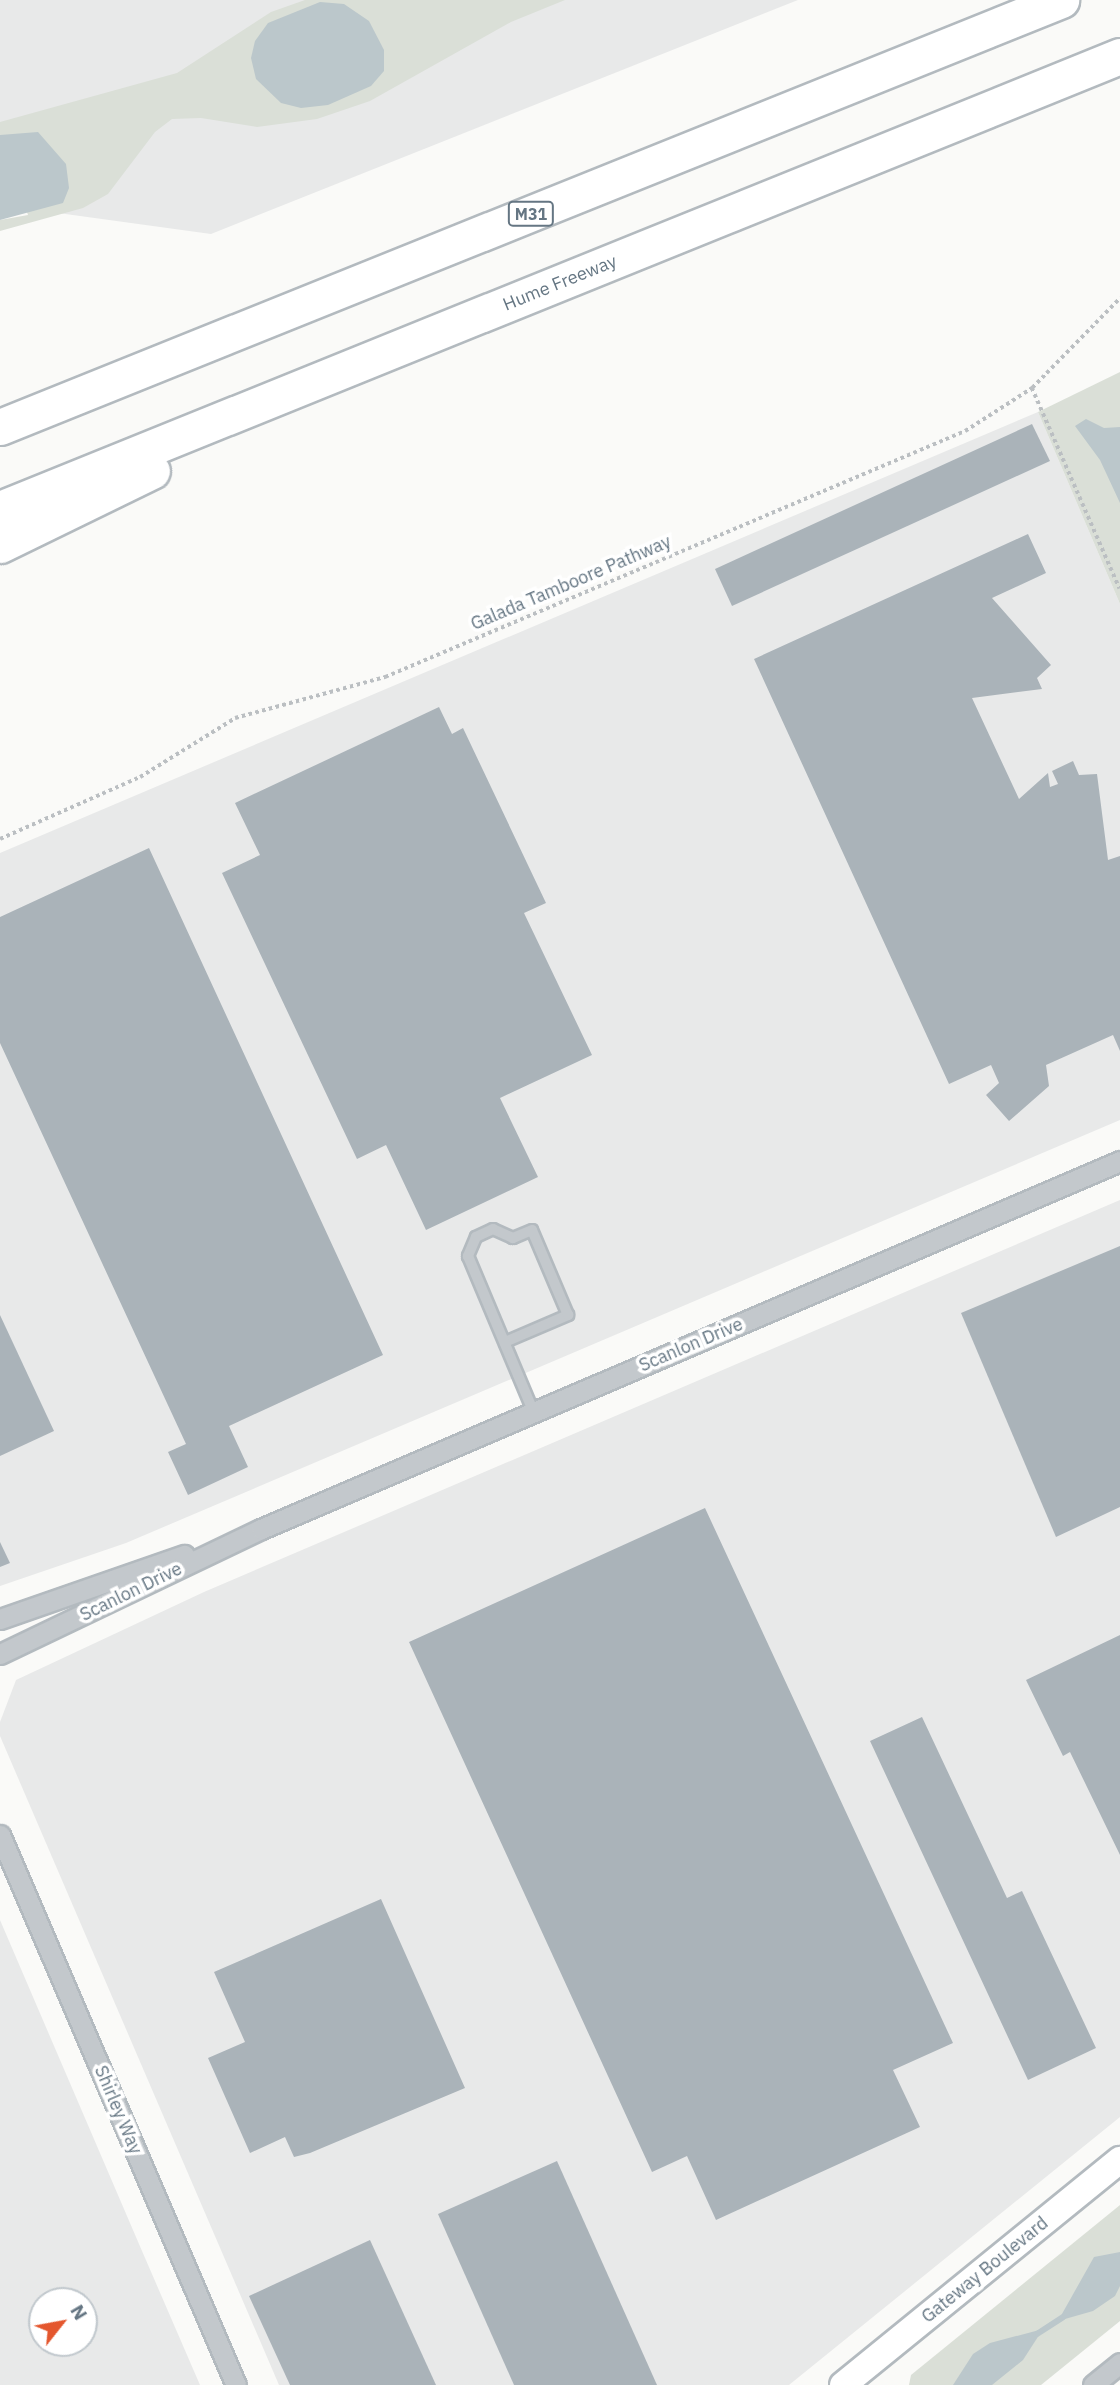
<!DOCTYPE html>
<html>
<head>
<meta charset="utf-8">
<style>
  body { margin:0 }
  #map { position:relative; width:1120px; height:2385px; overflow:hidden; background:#fafaf8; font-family:"IBM Plex Sans",sans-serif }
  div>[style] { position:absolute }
  .built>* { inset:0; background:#e8e9e9 }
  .green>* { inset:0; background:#dadfd7 }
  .water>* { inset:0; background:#bbc7cb }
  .stream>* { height:6px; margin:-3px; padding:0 3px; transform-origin:3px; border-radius:3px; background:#bbc7cb }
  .building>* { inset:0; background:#aab3b9 }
  .path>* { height:3.5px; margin-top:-1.75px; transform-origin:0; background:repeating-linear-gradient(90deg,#bbbfc2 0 3.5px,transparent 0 7px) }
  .roads { filter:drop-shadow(2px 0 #b3babf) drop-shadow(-2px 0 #b3babf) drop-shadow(0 2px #b3babf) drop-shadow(0 -2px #b3babf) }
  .lane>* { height:10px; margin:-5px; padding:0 5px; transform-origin:5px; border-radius:5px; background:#c3c8cc }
  .street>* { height:19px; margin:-9.5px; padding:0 9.5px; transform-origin:9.5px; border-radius:9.5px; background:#c3c8cc }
  .secondary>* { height:26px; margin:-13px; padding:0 13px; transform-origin:13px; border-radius:13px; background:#fff }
  .highway>* { height:35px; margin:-17.5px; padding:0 17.5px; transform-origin:17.5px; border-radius:17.5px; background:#fff }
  span { translate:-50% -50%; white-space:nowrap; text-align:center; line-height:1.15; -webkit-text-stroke:7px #fff; paint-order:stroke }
  .shield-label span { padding:2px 5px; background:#fff; border:2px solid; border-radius:5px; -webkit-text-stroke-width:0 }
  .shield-label { font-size:16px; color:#657683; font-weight:700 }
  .street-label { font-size:18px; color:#657683 }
  .north { position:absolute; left:28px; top:2287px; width:70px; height:70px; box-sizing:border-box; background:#fff; border:2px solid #c1c8cd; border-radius:50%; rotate:59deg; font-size:19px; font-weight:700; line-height:28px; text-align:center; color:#657683 }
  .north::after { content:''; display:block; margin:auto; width:24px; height:32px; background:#e4572e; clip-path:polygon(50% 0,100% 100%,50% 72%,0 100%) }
</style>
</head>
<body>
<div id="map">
  <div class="built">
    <i style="clip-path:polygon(0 0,798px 0,211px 234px,0 205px)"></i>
    <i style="clip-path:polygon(1038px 412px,1120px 604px,1120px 1120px,126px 1543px,0 1586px,0 853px)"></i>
    <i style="clip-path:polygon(1120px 1200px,1120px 2117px,789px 2385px,279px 2385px,0 1736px,0 1722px,16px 1680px,204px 1592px)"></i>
    <i style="clip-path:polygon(evenodd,0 1920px,139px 2244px,200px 2385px,0 2385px,0 1920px,42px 2301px,84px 2301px,84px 2343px,42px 2343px,42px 2301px)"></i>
  </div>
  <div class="green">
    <i style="clip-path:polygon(305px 0,565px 0,511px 22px,370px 101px,317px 119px,257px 127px,201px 118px,172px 119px,155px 132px,108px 194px,83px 208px,0 231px,0 220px,28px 215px,0 135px,0 122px,177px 73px,271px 12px)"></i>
    <i style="clip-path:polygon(1120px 372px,1120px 604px,1038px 412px)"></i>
    <i style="clip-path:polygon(1120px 2205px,1120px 2321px,1041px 2385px,909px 2385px,911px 2375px)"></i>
  </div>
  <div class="water">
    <i style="clip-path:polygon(320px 2px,344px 4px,369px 21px,384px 50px,384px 71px,371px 86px,328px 105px,301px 108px,281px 103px,256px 79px,251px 58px,255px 41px,268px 23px)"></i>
    <i style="clip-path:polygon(38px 132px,66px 164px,69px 188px,63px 203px,0 220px,0 135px)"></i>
    <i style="clip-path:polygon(1086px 419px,1104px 428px,1120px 427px,1120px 503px,1100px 460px,1075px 426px)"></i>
    <i style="clip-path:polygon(1120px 2252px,1120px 2286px,1115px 2296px,1093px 2311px,1058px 2321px,1094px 2257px)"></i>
    <i style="clip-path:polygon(1043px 2329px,1023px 2360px,992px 2385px,953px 2385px,973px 2354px,990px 2343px)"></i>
  </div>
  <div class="stream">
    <i style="left:1037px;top:2334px;width:31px;rotate:-33deg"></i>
  </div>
  <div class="building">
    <i style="clip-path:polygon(1032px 424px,1050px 461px,732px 606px,715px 569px)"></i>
    <i style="clip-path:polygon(1028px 534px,1046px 573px,992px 598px,1051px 665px,1037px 678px,1042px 689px,972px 698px,1019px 799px,1048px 773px,1050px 787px,1058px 784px,1052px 771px,1073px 761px,1079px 775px,1097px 774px,1108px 860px,1120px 856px,1120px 1051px,1113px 1035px,1046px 1065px,1049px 1086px,1009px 1121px,986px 1095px,999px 1083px,991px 1065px,949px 1084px,754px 659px)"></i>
    <i style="clip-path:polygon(439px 707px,452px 734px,463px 728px,546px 903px,524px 913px,592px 1055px,500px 1098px,538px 1177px,426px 1230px,386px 1145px,357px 1159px,222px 873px,260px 855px,235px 803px)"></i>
    <i style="clip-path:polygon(149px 848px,383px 1355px,229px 1426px,248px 1467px,188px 1495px,168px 1452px,186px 1444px,0 1043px,0 917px)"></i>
    <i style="clip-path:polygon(1120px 1246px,1120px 1507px,1056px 1537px,961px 1313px)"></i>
    <i style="clip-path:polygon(0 1315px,54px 1431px,0 1456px)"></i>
    <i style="clip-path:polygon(705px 1508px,953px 2043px,893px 2070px,920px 2127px,716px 2220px,687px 2156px,652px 2172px,409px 1642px)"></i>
    <i style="clip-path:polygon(0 1542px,10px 1563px,0 1567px)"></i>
    <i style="clip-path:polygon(1120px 1635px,1120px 1855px,1070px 1752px,1063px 1756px,1026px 1680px)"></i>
    <i style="clip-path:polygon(922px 1717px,1007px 1898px,1022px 1891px,1096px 2048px,1028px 2080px,870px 1741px)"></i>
    <i style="clip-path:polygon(381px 1899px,465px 2088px,310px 2153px,294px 2157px,285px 2137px,250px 2153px,208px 2058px,245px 2042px,214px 1972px)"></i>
    <i style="clip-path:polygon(557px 2161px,657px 2385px,514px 2385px,438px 2214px)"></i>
    <i style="clip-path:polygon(370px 2240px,436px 2385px,290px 2385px,249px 2296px)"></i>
  </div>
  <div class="path">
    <i style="left:1032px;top:388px;width:219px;rotate:66.4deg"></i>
    <i style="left:0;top:839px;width:153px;rotate:-23.9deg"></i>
    <i style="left:140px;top:777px;width:112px;rotate:-31.8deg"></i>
    <i style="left:235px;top:718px;width:156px;rotate:-15.3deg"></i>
    <i style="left:385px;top:677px;width:630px;rotate:-22.98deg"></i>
    <i style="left:965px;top:431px;width:80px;rotate:-32.7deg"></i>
    <i style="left:1032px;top:388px;width:126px;rotate:-45.6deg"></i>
  </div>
  <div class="roads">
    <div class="lane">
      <i style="left:505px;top:1342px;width:69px;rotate:-23.2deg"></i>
      <i style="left:568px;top:1315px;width:92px;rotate:-113deg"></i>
      <i style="left:532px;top:1230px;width:21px;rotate:157deg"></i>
      <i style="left:513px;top:1238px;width:22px;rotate:-156deg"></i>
      <i style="left:493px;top:1229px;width:19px;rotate:155deg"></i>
      <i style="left:476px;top:1237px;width:21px;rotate:113deg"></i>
      <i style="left:468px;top:1256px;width:170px;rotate:67.2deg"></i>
    </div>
    <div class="street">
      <i style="left:0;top:1619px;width:195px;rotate:-19.2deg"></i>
      <i style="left:0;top:1654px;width:289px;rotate:-25.6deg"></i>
      <i style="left:261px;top:1529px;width:935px;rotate:-23.19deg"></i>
      <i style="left:0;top:1835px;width:598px;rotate:66.78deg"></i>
      <i style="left:1093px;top:2385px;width:35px;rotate:-39deg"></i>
    </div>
    <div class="secondary">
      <i style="left:843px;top:2385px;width:357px;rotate:-39.1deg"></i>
    </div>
    <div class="highway">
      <i style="left:0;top:427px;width:1144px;rotate:-21.92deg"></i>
      <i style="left:0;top:509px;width:1208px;rotate:-22.02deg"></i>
      <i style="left:0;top:545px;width:169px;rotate:-26deg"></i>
    </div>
  </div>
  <div class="shield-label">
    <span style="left:531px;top:214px">M31</span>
  </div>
  <div class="street-label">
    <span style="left:560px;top:283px;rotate:-22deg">Hume Freeway</span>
    <span style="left:571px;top:583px;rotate:-23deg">Galada Tamboore Pathway</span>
    <span style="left:691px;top:1345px;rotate:-23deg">Scanlon Drive</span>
    <span style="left:131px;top:1592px;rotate:-26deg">Scanlon Drive</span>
    <span style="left:118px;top:2110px;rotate:67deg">Shirley Way</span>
    <span style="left:985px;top:2270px;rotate:-39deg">Gateway Boulevard</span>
  </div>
  <div class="north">N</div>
</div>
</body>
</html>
